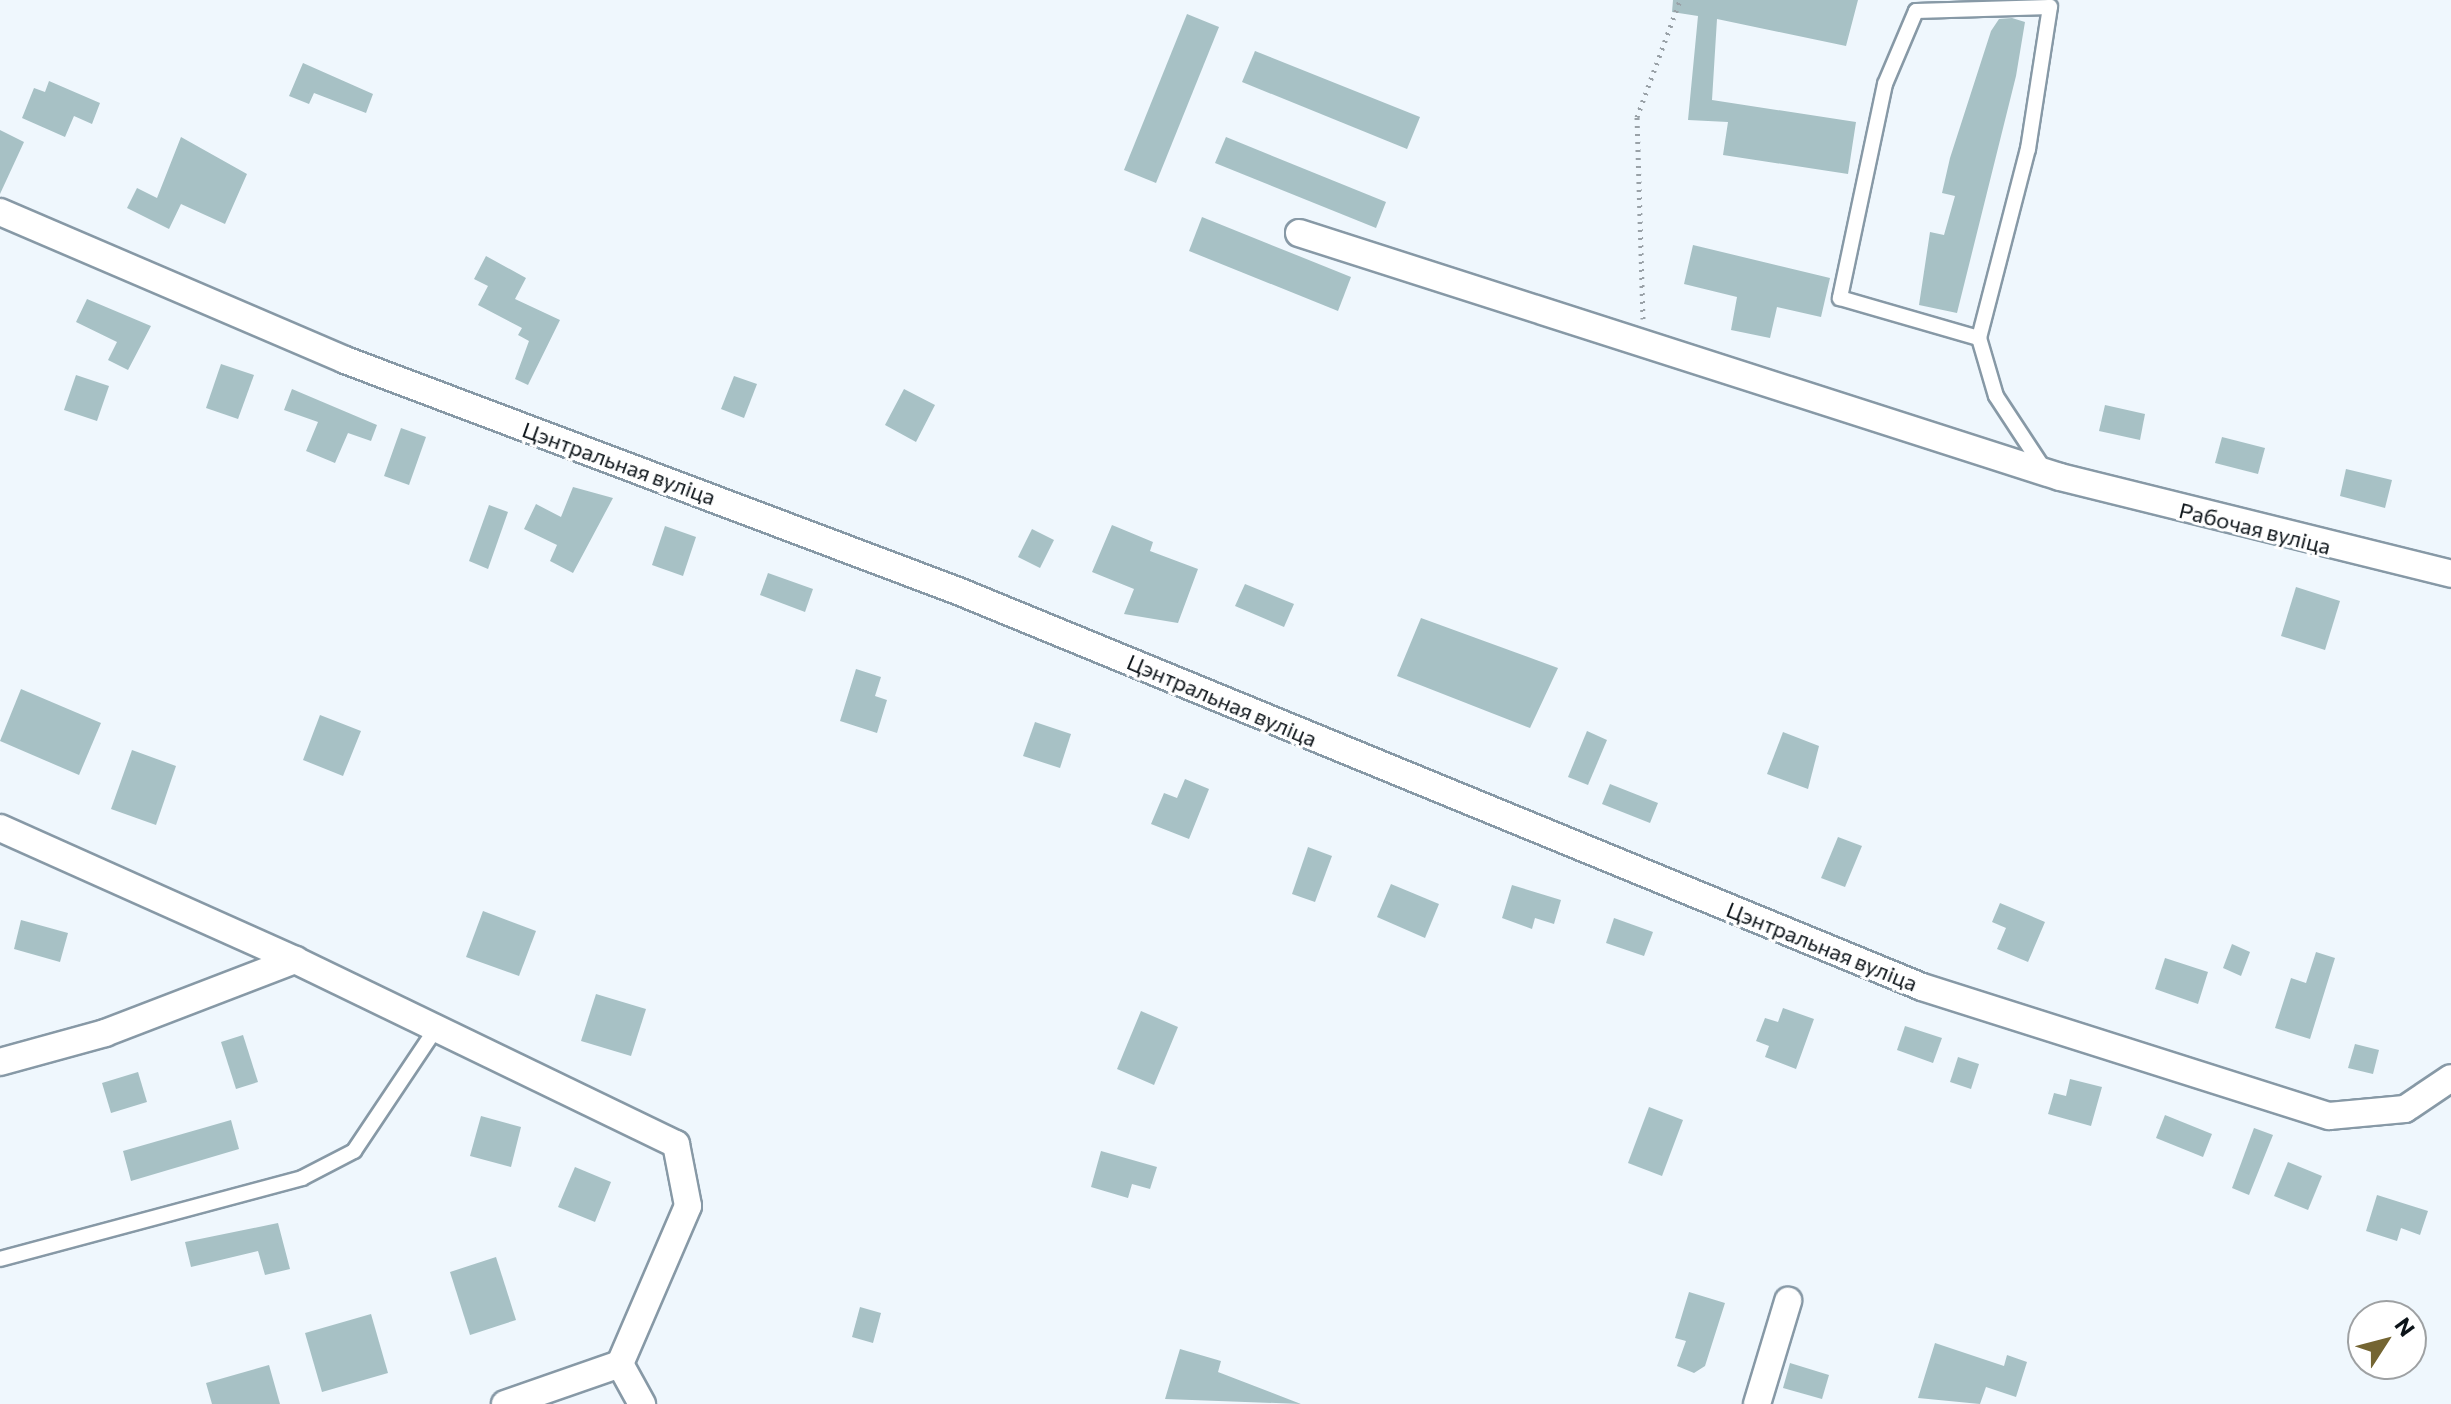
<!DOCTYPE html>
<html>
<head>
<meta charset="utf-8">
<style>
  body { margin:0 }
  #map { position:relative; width:2451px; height:1404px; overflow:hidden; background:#eff7fd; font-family:Commissioner,sans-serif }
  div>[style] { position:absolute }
  .building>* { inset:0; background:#a7c1c5 }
  .path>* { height:5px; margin-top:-2.5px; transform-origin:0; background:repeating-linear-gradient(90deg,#99a1a7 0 2px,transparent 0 8px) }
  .roads { filter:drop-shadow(2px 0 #8799a6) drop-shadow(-2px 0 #8799a6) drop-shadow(0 2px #8799a6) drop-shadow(0 -2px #8799a6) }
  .lane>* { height:14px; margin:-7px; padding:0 7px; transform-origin:7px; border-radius:7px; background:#fff }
  .street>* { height:26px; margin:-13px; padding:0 13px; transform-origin:13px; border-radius:13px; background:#fff }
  span { translate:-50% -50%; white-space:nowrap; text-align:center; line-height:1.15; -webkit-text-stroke:6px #fff; paint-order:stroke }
  .street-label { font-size:22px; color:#0d1419 }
  .north { position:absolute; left:2347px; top:1300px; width:80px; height:80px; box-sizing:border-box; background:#fff; border:2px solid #9ea1a3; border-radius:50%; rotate:54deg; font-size:22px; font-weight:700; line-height:32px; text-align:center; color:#0d1419 }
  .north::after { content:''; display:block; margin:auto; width:28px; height:36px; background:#746532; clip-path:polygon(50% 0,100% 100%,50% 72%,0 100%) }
</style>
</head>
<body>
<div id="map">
  <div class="building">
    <i style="clip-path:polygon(1673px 0,1858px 0,1846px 46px,1717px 19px,1712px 100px,1856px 122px,1848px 174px,1723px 155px,1728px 122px,1688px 120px,1698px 16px,1672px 12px)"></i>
    <i style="clip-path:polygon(1187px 14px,1219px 27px,1156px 183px,1124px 170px)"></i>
    <i style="clip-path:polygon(2012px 18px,2025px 22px,2016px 76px,1957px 313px,1919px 305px,1930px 232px,1944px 235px,1955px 196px,1942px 193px,1950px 158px,1991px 31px,1999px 19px)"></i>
    <i style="clip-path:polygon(1255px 51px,1420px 117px,1407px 149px,1242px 82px)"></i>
    <i style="clip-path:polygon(303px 63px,373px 94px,366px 113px,314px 93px,309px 104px,289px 96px)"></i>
    <i style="clip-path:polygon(49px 81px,100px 103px,92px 124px,74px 116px,65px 137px,22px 118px,34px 88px,45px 92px)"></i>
    <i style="clip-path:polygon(0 130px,24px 142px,0 194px)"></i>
    <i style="clip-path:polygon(181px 137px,247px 174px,225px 224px,181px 204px,169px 229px,127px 208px,137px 188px,157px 198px)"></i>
    <i style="clip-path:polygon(1226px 137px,1386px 202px,1376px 228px,1215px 163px)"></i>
    <i style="clip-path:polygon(1202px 217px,1351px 277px,1338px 311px,1189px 251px)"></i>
    <i style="clip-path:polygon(1693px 245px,1830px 278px,1821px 317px,1777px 307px,1770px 338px,1731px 330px,1737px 297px,1684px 284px)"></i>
    <i style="clip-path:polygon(486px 256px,526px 278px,515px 299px,560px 320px,528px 385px,515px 379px,529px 341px,518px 335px,522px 328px,478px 305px,488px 286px,474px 279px)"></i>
    <i style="clip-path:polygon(87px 299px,151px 326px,128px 370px,108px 360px,117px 342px,76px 322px)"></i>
    <i style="clip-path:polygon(221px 364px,254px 375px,238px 419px,206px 408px)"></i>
    <i style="clip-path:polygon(76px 375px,109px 386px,97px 421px,64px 410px)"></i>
    <i style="clip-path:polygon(734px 376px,757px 384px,744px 418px,721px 409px)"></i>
    <i style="clip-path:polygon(292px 389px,377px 425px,371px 441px,348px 433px,335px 463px,306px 451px,318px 422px,284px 410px)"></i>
    <i style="clip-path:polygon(904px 389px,935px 405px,916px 442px,885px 425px)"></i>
    <i style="clip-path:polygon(2105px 405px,2145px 414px,2140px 440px,2099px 431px)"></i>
    <i style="clip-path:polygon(401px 428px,426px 437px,409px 485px,384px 476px)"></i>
    <i style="clip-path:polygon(2222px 437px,2265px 448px,2258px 474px,2215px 463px)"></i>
    <i style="clip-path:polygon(2346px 469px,2392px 480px,2385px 508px,2340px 496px)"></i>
    <i style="clip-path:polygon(573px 487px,613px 498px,573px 573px,550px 561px,557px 545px,524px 529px,536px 504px,561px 517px)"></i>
    <i style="clip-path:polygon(489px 505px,508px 512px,488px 569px,469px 561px)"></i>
    <i style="clip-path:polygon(1112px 525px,1153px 542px,1150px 551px,1198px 569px,1178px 623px,1124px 614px,1134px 589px,1092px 572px)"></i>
    <i style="clip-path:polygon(665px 526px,696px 537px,683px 576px,652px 565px)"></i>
    <i style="clip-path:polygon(1032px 529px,1054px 540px,1040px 568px,1018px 557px)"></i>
    <i style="clip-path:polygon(768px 573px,813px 589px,805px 612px,760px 595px)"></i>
    <i style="clip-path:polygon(1245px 584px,1294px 604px,1284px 627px,1235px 606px)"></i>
    <i style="clip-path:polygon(2296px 587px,2340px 601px,2325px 650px,2281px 636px)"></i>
    <i style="clip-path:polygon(1421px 618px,1558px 668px,1530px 728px,1397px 676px)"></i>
    <i style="clip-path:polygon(856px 669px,881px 677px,875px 696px,887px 700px,877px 733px,840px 721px)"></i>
    <i style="clip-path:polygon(21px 689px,101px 723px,79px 775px,0 741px)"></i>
    <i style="clip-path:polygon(320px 715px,361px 731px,343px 776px,303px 760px)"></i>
    <i style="clip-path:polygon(1035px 722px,1071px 734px,1060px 768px,1023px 756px)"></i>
    <i style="clip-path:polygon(1587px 731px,1607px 740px,1588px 785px,1568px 777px)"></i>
    <i style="clip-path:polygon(1783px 732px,1819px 746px,1808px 789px,1767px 774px)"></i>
    <i style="clip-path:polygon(132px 750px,176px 766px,156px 825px,111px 809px)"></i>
    <i style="clip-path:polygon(1185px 779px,1209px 789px,1189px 839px,1151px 824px,1164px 793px,1177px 798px)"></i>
    <i style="clip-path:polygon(1610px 784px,1658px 803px,1650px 823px,1602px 804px)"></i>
    <i style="clip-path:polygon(1838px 837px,1862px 846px,1845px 887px,1821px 878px)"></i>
    <i style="clip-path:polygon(1308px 847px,1332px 856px,1315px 902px,1292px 894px)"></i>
    <i style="clip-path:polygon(1391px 884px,1439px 904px,1425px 938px,1377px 917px)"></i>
    <i style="clip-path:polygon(1512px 885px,1561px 900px,1554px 924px,1535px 918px,1532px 929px,1502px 918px)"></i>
    <i style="clip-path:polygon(2000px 903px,2045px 922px,2028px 962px,1997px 949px,2006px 928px,1992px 922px)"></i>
    <i style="clip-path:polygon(483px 911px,536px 931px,519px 976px,466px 957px)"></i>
    <i style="clip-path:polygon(1614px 918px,1653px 932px,1644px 956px,1606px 943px)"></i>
    <i style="clip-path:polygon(21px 920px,68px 933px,60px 962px,14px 949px)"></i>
    <i style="clip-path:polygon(2232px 944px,2250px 952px,2241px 976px,2223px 968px)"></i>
    <i style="clip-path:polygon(2316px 952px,2335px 958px,2310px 1039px,2275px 1028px,2291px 978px,2306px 983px)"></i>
    <i style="clip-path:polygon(2165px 958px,2208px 972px,2198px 1004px,2155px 989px)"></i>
    <i style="clip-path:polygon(596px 994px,646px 1009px,631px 1056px,581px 1041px)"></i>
    <i style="clip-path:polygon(1783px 1008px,1814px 1019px,1796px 1069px,1765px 1057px,1769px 1046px,1756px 1041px,1765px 1018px,1778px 1022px)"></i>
    <i style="clip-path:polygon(1141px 1011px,1178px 1027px,1154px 1085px,1117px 1069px)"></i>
    <i style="clip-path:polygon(1905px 1026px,1942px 1038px,1933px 1063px,1897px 1050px)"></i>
    <i style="clip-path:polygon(243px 1035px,258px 1082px,236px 1089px,221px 1042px)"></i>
    <i style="clip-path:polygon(2355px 1044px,2379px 1050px,2373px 1074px,2348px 1068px)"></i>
    <i style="clip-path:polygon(1958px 1057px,1979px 1064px,1971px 1089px,1950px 1082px)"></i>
    <i style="clip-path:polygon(138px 1072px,147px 1102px,111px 1113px,102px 1083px)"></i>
    <i style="clip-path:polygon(2070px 1079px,2102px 1087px,2091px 1126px,2048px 1114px,2054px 1093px,2066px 1096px)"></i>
    <i style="clip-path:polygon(1649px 1107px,1683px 1120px,1662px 1176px,1628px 1163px)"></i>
    <i style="clip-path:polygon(2165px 1115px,2212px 1134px,2203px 1157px,2156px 1138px)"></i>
    <i style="clip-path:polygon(481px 1116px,521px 1127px,511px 1167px,470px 1156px)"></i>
    <i style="clip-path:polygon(231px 1120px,239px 1149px,131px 1181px,123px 1151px)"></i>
    <i style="clip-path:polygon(2254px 1128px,2273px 1135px,2249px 1195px,2232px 1188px)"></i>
    <i style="clip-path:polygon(1101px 1151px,1157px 1167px,1150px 1189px,1132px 1184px,1128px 1198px,1091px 1187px)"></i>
    <i style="clip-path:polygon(2288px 1162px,2322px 1176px,2308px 1210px,2274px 1196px)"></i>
    <i style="clip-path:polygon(575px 1167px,611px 1182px,595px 1222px,558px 1207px)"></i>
    <i style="clip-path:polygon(2377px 1195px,2428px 1211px,2420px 1235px,2401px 1228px,2397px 1241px,2366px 1231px)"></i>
    <i style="clip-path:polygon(278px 1223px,290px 1269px,265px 1275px,258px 1251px,191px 1267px,185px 1242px)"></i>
    <i style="clip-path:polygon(496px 1257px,516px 1320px,470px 1335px,450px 1272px)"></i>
    <i style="clip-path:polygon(1689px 1292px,1725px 1303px,1705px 1366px,1694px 1373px,1677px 1366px,1686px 1341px,1675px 1338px)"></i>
    <i style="clip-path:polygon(860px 1307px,881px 1313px,873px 1343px,852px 1337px)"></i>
    <i style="clip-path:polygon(371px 1314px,388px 1373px,322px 1392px,305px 1333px)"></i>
    <i style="clip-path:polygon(1935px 1343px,2004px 1366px,2007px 1355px,2027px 1362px,2016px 1397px,1986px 1387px,1980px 1404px,1918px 1398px)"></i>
    <i style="clip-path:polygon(1180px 1349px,1221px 1361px,1218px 1372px,1301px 1404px,1165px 1399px)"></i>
    <i style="clip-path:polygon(1790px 1363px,1829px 1375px,1822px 1399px,1783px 1388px)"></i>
    <i style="clip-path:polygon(269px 1365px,280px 1404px,212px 1404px,206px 1383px)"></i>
  </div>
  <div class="path">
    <i style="left:1643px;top:319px;width:202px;rotate:-91.7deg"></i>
    <i style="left:1637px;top:117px;width:125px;rotate:-69.8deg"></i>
  </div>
  <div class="roads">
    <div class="lane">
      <i style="left:1979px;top:338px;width:195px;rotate:-75.5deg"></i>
      <i style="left:2028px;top:149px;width:144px;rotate:-81.2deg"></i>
      <i style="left:2050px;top:7px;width:134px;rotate:178.3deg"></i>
      <i style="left:1916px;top:11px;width:79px;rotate:113deg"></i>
      <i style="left:1885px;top:84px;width:219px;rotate:101.9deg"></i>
      <i style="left:1840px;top:298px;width:145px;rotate:16.1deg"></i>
      <i style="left:1979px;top:338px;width:60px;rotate:73.7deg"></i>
      <i style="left:1996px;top:396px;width:80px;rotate:56.7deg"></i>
      <i style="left:0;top:1259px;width:313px;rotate:-15deg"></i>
      <i style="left:302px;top:1178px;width:59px;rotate:-27.4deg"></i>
      <i style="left:354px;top:1151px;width:146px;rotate:-56.2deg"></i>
    </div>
    <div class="street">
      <i style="left:0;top:212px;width:375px;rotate:23.2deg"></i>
      <i style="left:345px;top:360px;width:655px;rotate:20.65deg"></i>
      <i style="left:958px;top:591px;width:1042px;rotate:22.33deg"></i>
      <i style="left:1922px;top:987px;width:427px;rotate:17.6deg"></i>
      <i style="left:2329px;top:1116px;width:76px;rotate:-5.3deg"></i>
      <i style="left:2405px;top:1109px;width:55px;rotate:-34deg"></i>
      <i style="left:1299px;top:233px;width:799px;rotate:17.78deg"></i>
      <i style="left:2060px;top:477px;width:403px;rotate:13.9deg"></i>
      <i style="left:0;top:828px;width:323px;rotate:24.1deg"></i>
      <i style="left:0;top:1062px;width:109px;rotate:-15.4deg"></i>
      <i style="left:105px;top:1033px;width:204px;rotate:-21deg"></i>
      <i style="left:295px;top:960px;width:423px;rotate:25.8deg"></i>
      <i style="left:676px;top:1144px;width:63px;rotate:79deg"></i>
      <i style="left:688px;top:1206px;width:172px;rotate:113.3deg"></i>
      <i style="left:620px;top:1364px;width:46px;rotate:61.2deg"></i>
      <i style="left:505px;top:1404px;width:122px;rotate:-19.2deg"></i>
      <i style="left:1757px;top:1404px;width:108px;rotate:-73.2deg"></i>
    </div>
  </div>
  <div class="street-label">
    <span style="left:619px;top:463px;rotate:20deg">Цэнтральная вуліца</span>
    <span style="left:2255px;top:528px;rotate:14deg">Рабочая вуліца</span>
    <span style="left:1222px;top:700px;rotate:23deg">Цэнтральная вуліца</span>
    <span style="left:1822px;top:946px;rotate:22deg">Цэнтральная вуліца</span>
  </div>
  <div class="north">N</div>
</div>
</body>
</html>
